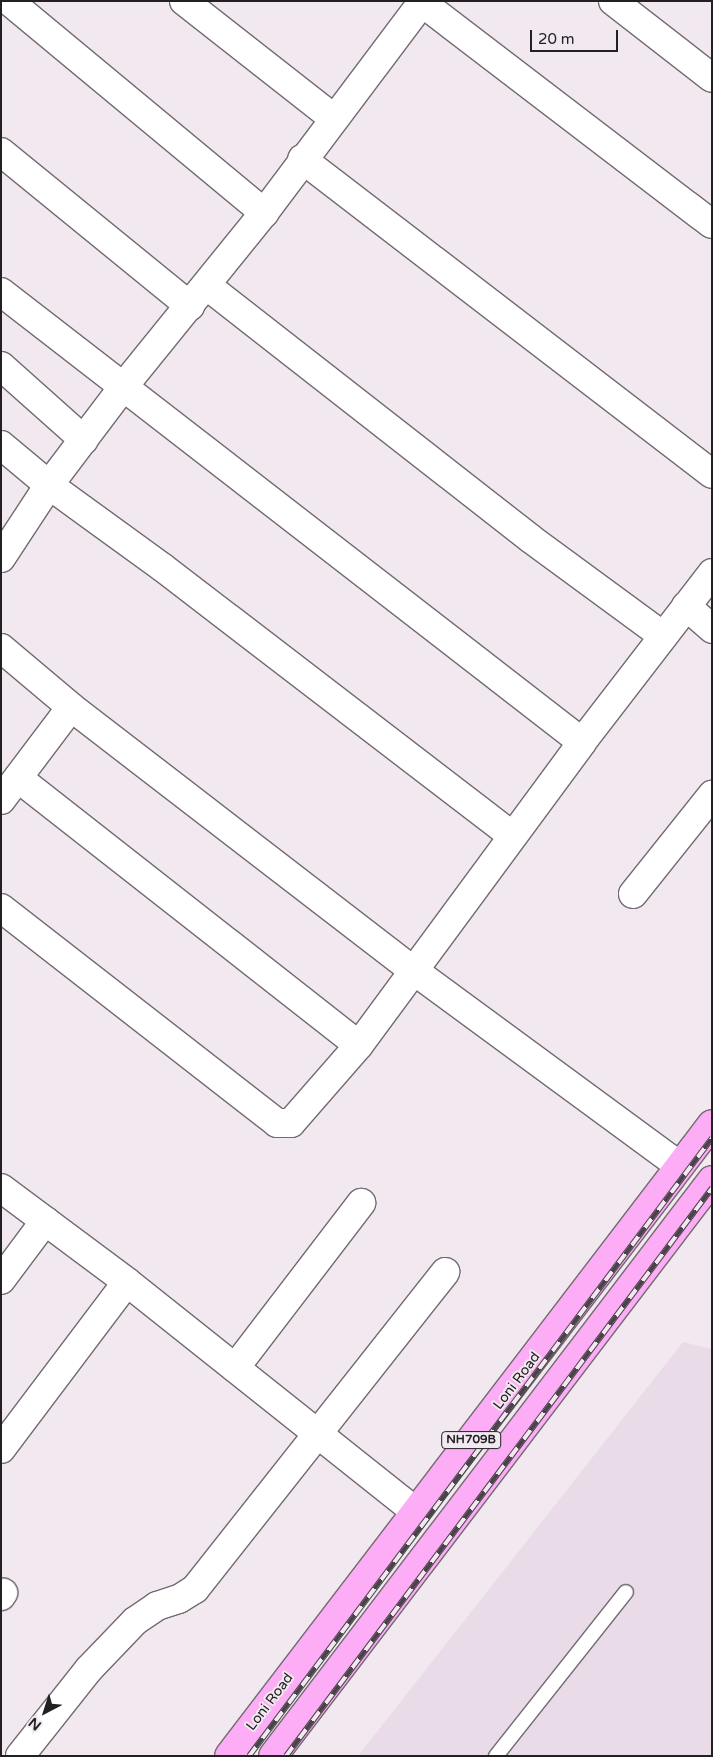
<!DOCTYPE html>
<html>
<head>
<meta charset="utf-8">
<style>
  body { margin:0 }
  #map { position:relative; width:713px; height:1757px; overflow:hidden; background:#f1e8f0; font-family:"Varela Round",sans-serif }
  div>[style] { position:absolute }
  .built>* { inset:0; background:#eadbe8 }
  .roads { filter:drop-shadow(1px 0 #736b72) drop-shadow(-1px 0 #736b72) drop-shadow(0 1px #736b72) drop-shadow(0 -1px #736b72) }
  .lane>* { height:14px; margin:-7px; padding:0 7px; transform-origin:7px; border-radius:7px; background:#fff }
  .street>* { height:28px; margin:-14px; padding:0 14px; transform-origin:14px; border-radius:14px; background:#fff }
  .highway>* { height:28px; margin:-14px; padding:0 14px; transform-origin:14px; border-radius:14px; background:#fcadf5 }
  .rail>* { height:5.5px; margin-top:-2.75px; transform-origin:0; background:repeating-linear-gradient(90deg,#f1e8f0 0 11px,#484448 0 22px); box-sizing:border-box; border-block:1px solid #484448 }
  span { translate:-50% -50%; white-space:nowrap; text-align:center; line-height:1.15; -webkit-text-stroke:4px #f1e8f0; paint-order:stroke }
  .shield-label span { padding:1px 4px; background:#f1e8f0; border:1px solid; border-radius:4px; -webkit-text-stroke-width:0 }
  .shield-label { font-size:12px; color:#232023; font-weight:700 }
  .street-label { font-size:14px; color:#232023 }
  .frame { position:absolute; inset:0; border:2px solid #232023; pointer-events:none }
  .north { position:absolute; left:20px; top:1687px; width:50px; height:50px; -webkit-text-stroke:4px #f1e8f0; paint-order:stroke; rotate:220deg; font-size:14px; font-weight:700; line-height:20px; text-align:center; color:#232023 }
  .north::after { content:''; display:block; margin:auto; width:18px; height:22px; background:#232023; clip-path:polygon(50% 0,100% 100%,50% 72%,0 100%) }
  .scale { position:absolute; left:530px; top:30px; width:88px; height:22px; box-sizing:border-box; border:2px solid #232023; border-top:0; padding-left:6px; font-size:15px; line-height:18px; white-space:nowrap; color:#232023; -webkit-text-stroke:4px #f1e8f0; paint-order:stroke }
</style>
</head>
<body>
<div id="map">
  <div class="built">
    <i style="clip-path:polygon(683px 1342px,712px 1349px,712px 1756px,358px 1756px)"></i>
  </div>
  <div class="roads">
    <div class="lane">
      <i style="left:496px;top:1756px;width:209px;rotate:-51.6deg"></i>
    </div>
    <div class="street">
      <i style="left:9px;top:1px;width:332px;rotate:39.7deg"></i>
      <i style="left:184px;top:1px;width:189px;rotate:38.1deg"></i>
      <i style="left:420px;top:1px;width:367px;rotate:37.4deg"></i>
      <i style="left:613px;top:1px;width:125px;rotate:37.9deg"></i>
      <i style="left:1px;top:152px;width:244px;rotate:39.2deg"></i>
      <i style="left:302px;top:159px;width:517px;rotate:37.53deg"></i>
      <i style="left:206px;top:285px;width:412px;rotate:38deg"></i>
      <i style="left:531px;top:539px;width:164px;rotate:36.3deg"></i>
      <i style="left:1px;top:292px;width:735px;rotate:37.76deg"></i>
      <i style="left:1px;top:366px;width:111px;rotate:41.7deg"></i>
      <i style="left:1px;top:445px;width:62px;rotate:39.8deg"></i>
      <i style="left:49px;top:485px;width:140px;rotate:36deg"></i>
      <i style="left:162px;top:567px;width:442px;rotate:37.5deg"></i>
      <i style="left:1px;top:558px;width:87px;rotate:-56.7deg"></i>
      <i style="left:49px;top:485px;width:123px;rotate:-52.9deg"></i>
      <i style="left:123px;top:387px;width:224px;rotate:-51deg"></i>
      <i style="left:264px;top:213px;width:265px;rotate:-53.1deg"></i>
      <i style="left:686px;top:606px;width:35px;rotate:41deg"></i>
      <i style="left:1px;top:648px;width:92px;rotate:40.1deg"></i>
      <i style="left:71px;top:707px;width:431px;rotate:37.6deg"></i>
      <i style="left:413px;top:970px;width:331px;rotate:36.3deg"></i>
      <i style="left:18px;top:778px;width:433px;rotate:38.1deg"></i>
      <i style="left:1px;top:800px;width:116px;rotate:-53deg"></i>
      <i style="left:633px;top:894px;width:127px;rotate:-51.4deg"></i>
      <i style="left:1px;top:908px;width:350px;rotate:37.9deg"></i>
      <i style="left:277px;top:1123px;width:14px"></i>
      <i style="left:291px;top:1123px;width:103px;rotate:-48.9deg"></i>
      <i style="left:359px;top:1045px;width:376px;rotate:-53.6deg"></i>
      <i style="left:582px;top:742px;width:213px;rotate:-52.4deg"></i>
      <i style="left:1px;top:1188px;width:157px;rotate:36.7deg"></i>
      <i style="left:127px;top:1282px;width:369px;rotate:38.5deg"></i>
      <i style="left:1px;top:1280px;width:74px;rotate:-53.3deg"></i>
      <i style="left:235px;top:1368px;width:208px;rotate:-52.6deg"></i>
      <i style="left:1px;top:1449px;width:209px;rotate:-53deg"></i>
      <i style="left:1px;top:1596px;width:4px;rotate:-56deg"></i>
      <i style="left:20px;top:1756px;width:111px;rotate:-51.6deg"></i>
      <i style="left:89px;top:1669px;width:66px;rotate:-46.2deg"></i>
      <i style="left:135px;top:1621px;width:27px;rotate:-34deg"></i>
      <i style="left:157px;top:1606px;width:23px;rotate:-18deg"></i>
      <i style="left:179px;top:1599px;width:19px;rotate:-32deg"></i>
      <i style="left:195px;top:1589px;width:404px;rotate:-51.7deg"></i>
    </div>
    <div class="highway">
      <i style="left:229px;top:1756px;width:795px;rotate:-52.61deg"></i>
      <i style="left:273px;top:1756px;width:724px;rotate:-52.69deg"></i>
    </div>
  </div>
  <div class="rail">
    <i style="left:249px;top:1756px;width:772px;rotate:-53.16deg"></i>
    <i style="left:286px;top:1756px;width:710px;rotate:-53.13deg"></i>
  </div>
  <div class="shield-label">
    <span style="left:471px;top:1440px">NH709B</span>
  </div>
  <div class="street-label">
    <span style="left:517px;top:1381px;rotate:-53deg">Loni Road</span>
    <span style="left:270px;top:1702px;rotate:-53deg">Loni Road</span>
  </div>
  <div class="frame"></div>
  <div class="north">N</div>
  <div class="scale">20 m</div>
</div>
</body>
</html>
